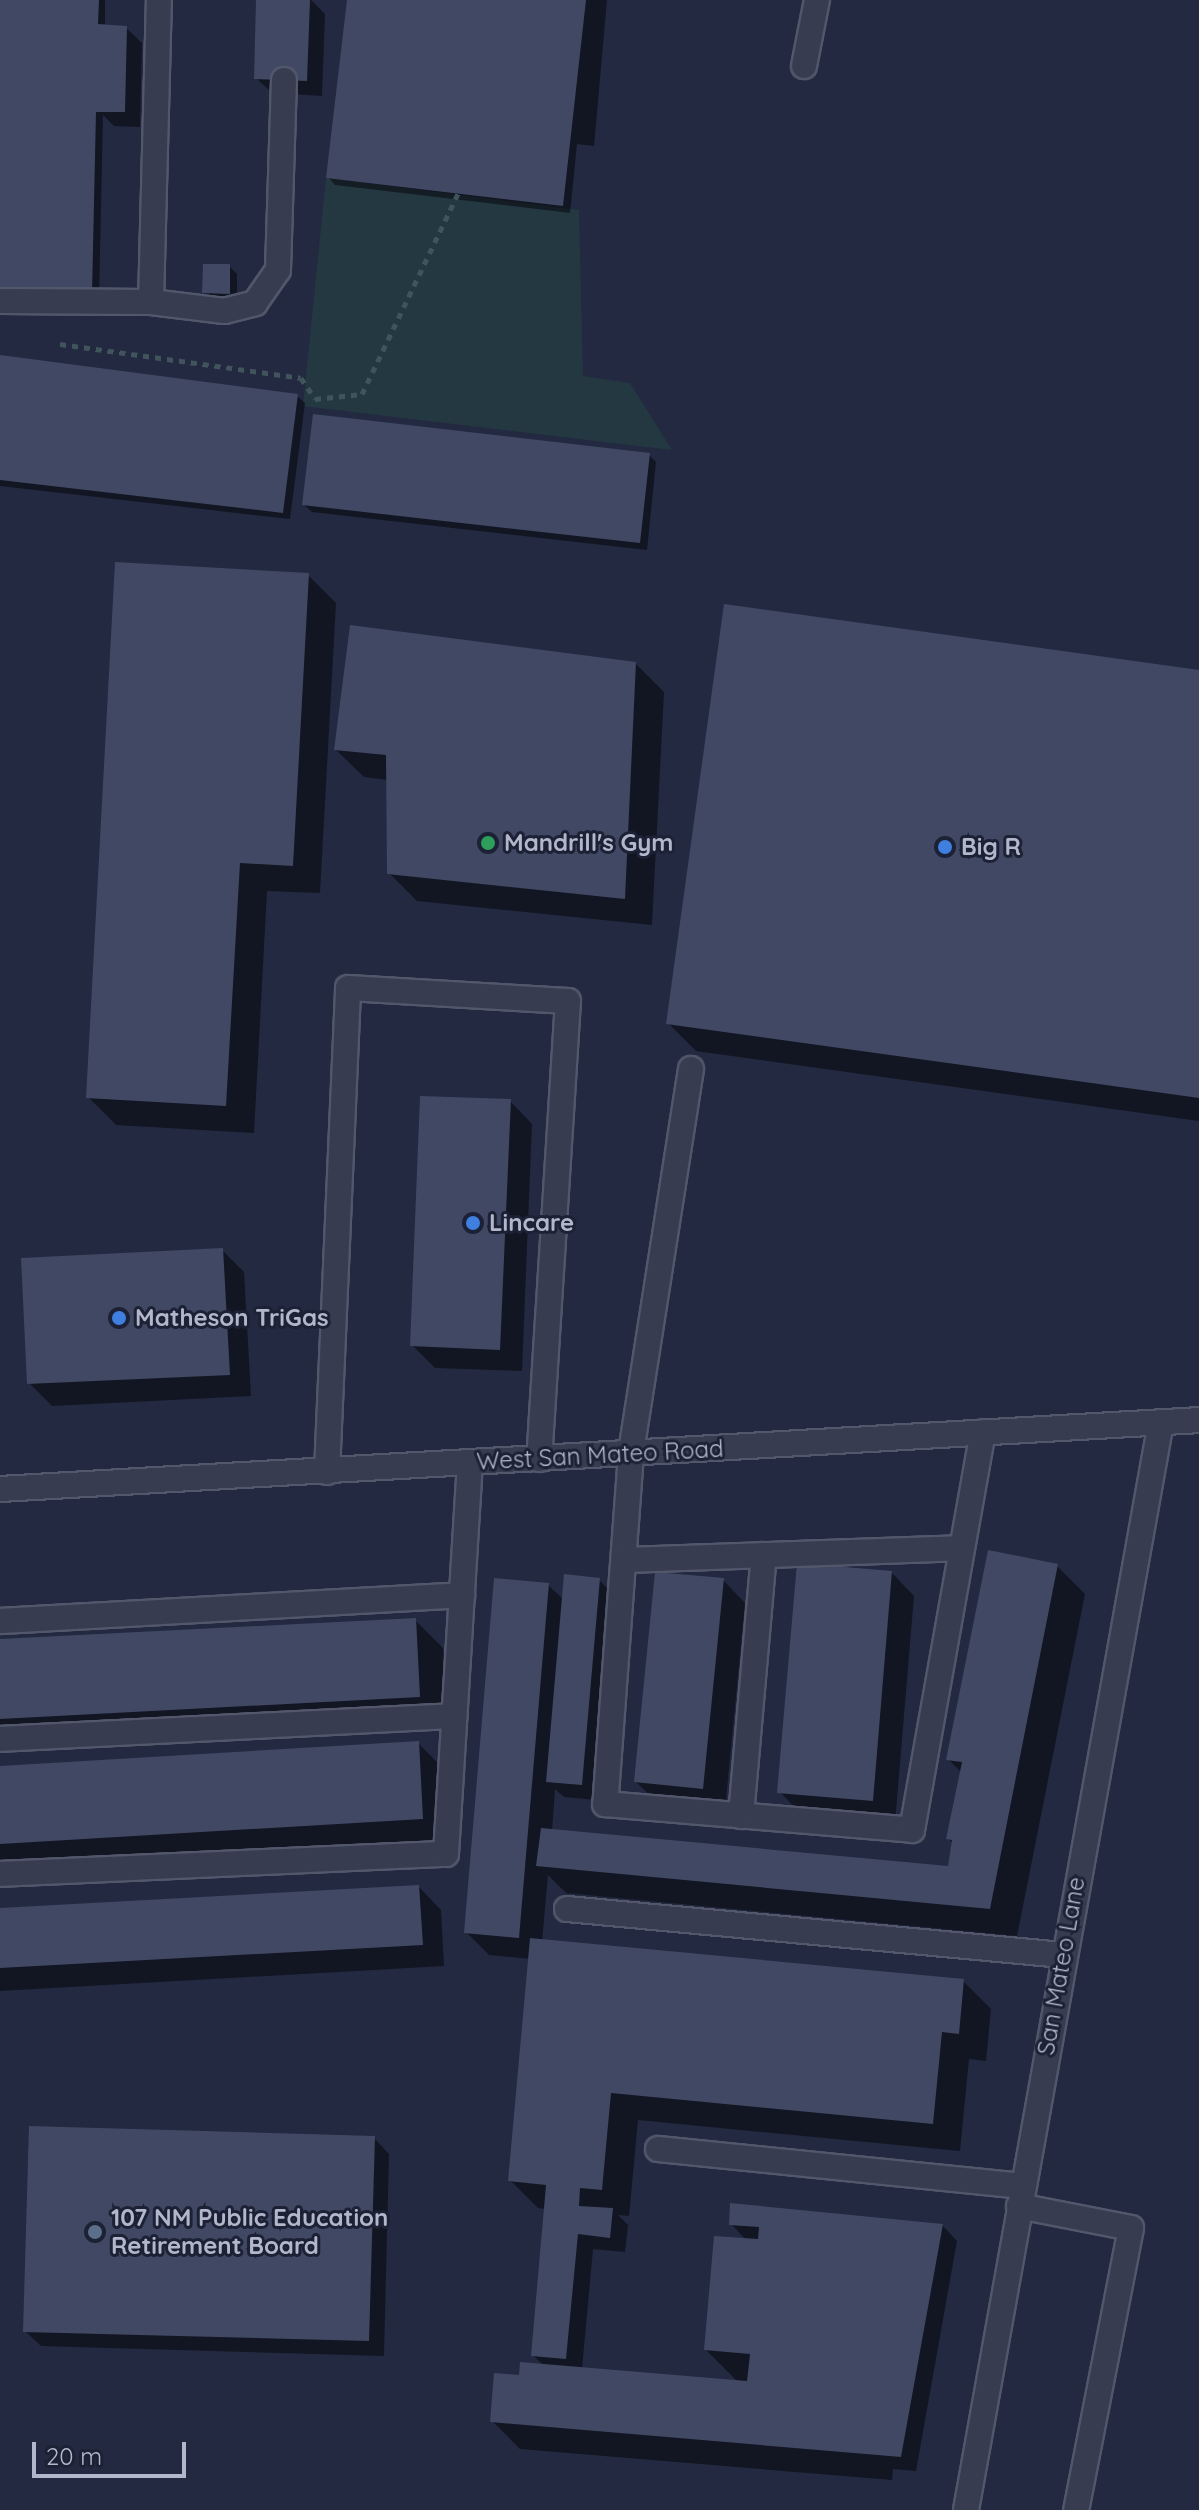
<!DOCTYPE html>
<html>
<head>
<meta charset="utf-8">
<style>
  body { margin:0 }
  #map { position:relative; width:1199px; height:2510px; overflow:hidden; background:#222941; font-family:Quicksand,sans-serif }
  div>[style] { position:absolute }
  .green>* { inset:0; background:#243842 }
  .shadow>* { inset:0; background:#0007 }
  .building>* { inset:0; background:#414863 }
  .path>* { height:5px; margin-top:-2.5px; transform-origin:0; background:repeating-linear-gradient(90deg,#3f545b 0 6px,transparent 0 12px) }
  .roads { filter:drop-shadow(2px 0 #52576b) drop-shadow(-2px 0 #52576b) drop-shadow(0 2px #52576b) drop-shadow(0 -2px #52576b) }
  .service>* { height:24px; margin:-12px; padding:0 12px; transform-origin:12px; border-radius:12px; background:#373c50 }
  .minor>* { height:24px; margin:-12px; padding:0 12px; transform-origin:12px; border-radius:12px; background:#373c50 }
  .tertiary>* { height:24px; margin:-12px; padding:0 12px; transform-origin:12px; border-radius:12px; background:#373c50 }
  .dots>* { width:22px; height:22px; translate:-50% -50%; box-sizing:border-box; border:4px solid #1c2135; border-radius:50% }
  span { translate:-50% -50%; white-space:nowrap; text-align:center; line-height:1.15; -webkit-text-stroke:6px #1c2135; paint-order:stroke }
  .poi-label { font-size:24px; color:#b3b7cb; font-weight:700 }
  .left { translate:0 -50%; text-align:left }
  .street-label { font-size:24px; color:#b3b7cb }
  .scale { position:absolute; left:32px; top:2442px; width:154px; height:36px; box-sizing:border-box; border:4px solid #b3b7cb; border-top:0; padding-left:10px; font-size:24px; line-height:28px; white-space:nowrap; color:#b3b7cb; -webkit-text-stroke:6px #1c2135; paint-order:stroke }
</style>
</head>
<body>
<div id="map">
  <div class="green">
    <i style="clip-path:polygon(326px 178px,579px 210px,583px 376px,630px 383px,672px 450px,303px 406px)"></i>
  </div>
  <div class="shadow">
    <i style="clip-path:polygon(0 0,105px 0,105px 27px,126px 28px,142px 43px,140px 127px,114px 126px,103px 115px,99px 300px,0 298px)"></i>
    <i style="clip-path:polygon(258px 0,311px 0,325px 14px,322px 96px,272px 93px,256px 78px)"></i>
    <i style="clip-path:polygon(348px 0,607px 0,594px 146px,577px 144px,570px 213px,335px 185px,328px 177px)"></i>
    <i style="clip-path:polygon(229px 266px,237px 274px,237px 300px,211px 300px,204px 292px)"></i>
    <i style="clip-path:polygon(0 357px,297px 396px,305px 403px,290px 519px,0 486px)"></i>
    <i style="clip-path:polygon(649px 455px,656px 462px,647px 550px,312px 512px,304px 505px)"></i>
    <i style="clip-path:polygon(308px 575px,336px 603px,320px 893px,267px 891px,254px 1133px,116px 1125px,88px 1097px)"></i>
    <i style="clip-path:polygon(636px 664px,664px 692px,652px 925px,417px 901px,389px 873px,388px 780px,364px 777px,336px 750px)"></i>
    <i style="clip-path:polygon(1199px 672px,1199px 1121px,696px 1051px,668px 1023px)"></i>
    <i style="clip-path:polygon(510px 1101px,532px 1124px,522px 1371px,435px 1368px,412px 1345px)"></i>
    <i style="clip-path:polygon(222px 1250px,244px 1272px,251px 1396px,52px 1406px,29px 1383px)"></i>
    <i style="clip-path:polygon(1057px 1566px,1085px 1594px,1017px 1936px,566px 1893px,548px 1875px,542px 1942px,963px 1981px,991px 2009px,986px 2061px,969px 2059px,960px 2151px,638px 2120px,629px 2216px,618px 2215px,628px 2225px,625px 2252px,593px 2249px,582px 2369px,738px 2382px,706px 2350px,747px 2241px,731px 2224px,732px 2205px,942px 2225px,957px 2241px,916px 2471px,893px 2469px,892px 2480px,520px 2449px,492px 2421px,520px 2377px,544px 2366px,533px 2355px,546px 2209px,538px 2208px,510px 2180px,531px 1959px,489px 1955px,466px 1932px,548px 1585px,564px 1600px,599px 1580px,614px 1595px,596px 1800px,564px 1797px,555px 1789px,552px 1831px,949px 1868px,953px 1843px,948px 1838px,962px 1773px,948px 1759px)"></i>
    <i style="clip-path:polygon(892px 1573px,914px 1596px,895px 1823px,802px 1815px,780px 1792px)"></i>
    <i style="clip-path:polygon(723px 1580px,745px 1603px,725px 1810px,659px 1804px,636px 1782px)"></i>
    <i style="clip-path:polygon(415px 1620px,443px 1648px,447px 1724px,0 1748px,0 1641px)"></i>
    <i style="clip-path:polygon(418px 1743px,446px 1771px,450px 1846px,0 1872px,0 1768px)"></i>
    <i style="clip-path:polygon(419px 1887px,441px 1910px,444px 1966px,0 1991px,0 1910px)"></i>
    <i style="clip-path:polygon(374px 2138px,389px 2154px,384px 2356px,41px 2346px,25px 2331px)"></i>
  </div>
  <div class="building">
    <i style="clip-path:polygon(0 0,99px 0,98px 24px,127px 26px,125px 112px,96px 112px,92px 294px,0 291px)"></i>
    <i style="clip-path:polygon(256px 0,310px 0,307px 81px,254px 79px)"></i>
    <i style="clip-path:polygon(347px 0,586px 0,563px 206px,326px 178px)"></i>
    <i style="clip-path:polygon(203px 264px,230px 264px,230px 294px,202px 293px)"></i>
    <i style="clip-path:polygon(0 355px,298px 394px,283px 513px,0 480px)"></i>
    <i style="clip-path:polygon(313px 414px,650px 453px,640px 543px,302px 505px)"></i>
    <i style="clip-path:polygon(115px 562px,309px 573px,293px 866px,240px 863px,226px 1106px,86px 1098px)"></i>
    <i style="clip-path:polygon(724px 604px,1199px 670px,1199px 1098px,666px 1024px)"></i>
    <i style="clip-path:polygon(350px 625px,636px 662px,625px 899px,387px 874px,386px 755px,334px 750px)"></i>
    <i style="clip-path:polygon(420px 1096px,511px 1099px,500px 1350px,410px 1346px)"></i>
    <i style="clip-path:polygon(223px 1248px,230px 1375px,27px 1384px,21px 1258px)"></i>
    <i style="clip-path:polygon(988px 1550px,1058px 1564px,990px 1909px,536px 1866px,541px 1828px,948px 1866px,952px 1840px,946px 1839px,962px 1762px,946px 1760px)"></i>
    <i style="clip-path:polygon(797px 1563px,892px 1571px,873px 1801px,777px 1793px)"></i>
    <i style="clip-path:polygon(655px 1572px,724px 1578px,703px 1789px,634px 1782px)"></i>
    <i style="clip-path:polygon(564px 1574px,600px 1578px,582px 1785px,546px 1782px)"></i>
    <i style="clip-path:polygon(494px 1578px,549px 1583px,519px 1938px,464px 1933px)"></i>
    <i style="clip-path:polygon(416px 1618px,420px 1697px,0 1719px,0 1639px)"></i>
    <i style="clip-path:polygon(419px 1741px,423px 1819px,0 1844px,0 1766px)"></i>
    <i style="clip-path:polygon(419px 1885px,423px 1945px,0 1968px,0 1908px)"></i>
    <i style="clip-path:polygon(530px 1938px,964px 1979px,959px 2034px,942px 2032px,933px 2124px,611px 2093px,602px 2190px,580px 2188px,579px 2206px,613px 2208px,610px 2238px,578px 2234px,566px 2359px,531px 2356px,546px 2185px,508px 2181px)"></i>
    <i style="clip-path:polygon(29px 2126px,375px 2136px,369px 2341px,23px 2332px)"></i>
    <i style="clip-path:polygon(730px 2203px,943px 2224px,901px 2457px,490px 2422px,494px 2373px,519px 2375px,520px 2362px,747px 2381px,750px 2354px,704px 2350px,714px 2236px,758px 2239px,759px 2227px,729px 2225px)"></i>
  </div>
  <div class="path">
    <i style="left:60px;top:344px;width:243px;rotate:8deg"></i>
    <i style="left:301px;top:378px;width:25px;rotate:56deg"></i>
    <i style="left:315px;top:399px;width:47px;rotate:-6.1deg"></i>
    <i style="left:362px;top:394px;width:222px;rotate:-64.4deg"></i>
  </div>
  <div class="roads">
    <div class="service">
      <i style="left:804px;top:66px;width:67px;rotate:-78.9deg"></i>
      <i style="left:0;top:301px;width:151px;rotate:0.4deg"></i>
      <i style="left:151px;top:302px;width:74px;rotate:7deg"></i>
      <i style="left:224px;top:311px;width:32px;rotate:-14deg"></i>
      <i style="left:255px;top:303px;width:40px;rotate:-55.1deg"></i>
      <i style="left:278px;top:270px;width:190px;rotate:-88.2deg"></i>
      <i style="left:151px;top:302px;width:302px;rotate:-88.5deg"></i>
      <i style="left:691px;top:1069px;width:390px;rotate:98.9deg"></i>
      <i style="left:631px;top:1454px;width:351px;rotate:94.2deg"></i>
      <i style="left:605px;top:1804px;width:308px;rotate:4.8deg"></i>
      <i style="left:912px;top:1830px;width:404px;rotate:-79.9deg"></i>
      <i style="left:327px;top:1472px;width:484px;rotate:-87.5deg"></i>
      <i style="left:348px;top:988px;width:220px;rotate:3.4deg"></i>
      <i style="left:568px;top:1001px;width:459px;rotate:93.6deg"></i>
      <i style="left:624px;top:1560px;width:337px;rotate:-2deg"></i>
      <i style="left:0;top:1621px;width:463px;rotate:-3.2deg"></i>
      <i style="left:0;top:1739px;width:455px;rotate:-2.9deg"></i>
      <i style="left:741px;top:1816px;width:262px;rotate:-85deg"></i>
      <i style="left:0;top:1874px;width:446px;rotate:-2.6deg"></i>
      <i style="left:446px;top:1854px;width:392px;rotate:-86.5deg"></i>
      <i style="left:567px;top:1909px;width:498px;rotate:5.3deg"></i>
      <i style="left:658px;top:2149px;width:367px;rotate:5.8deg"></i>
      <i style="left:1019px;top:2206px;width:114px;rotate:11.1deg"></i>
      <i style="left:1131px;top:2228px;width:287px;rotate:101deg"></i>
    </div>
    <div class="minor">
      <i style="left:966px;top:2510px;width:1105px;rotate:-79.84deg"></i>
    </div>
    <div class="tertiary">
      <i style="left:0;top:1489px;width:1201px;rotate:-3.29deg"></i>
    </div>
  </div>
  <div class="dots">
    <i style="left:488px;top:843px;background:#2e9e5b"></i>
    <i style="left:945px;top:847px;background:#3f7fe0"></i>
    <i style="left:473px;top:1223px;background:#3f7fe0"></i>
    <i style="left:119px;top:1318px;background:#3f7fe0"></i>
    <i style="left:95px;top:2232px;background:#5c6f8a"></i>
  </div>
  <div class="poi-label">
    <span class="left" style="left:504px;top:843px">Mandrill's Gym</span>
    <span class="left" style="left:961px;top:847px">Big R</span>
    <span class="left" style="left:489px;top:1223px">Lincare</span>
    <span class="left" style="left:135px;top:1318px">Matheson TriGas</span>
    <span class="left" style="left:111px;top:2232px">107 NM Public Education<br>Retirement Board</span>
  </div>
  <div class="street-label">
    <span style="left:600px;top:1455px;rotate:-3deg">West San Mateo Road</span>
    <span style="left:1061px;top:1966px;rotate:-80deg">San Mateo Lane</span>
  </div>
  <div class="scale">20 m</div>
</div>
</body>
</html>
